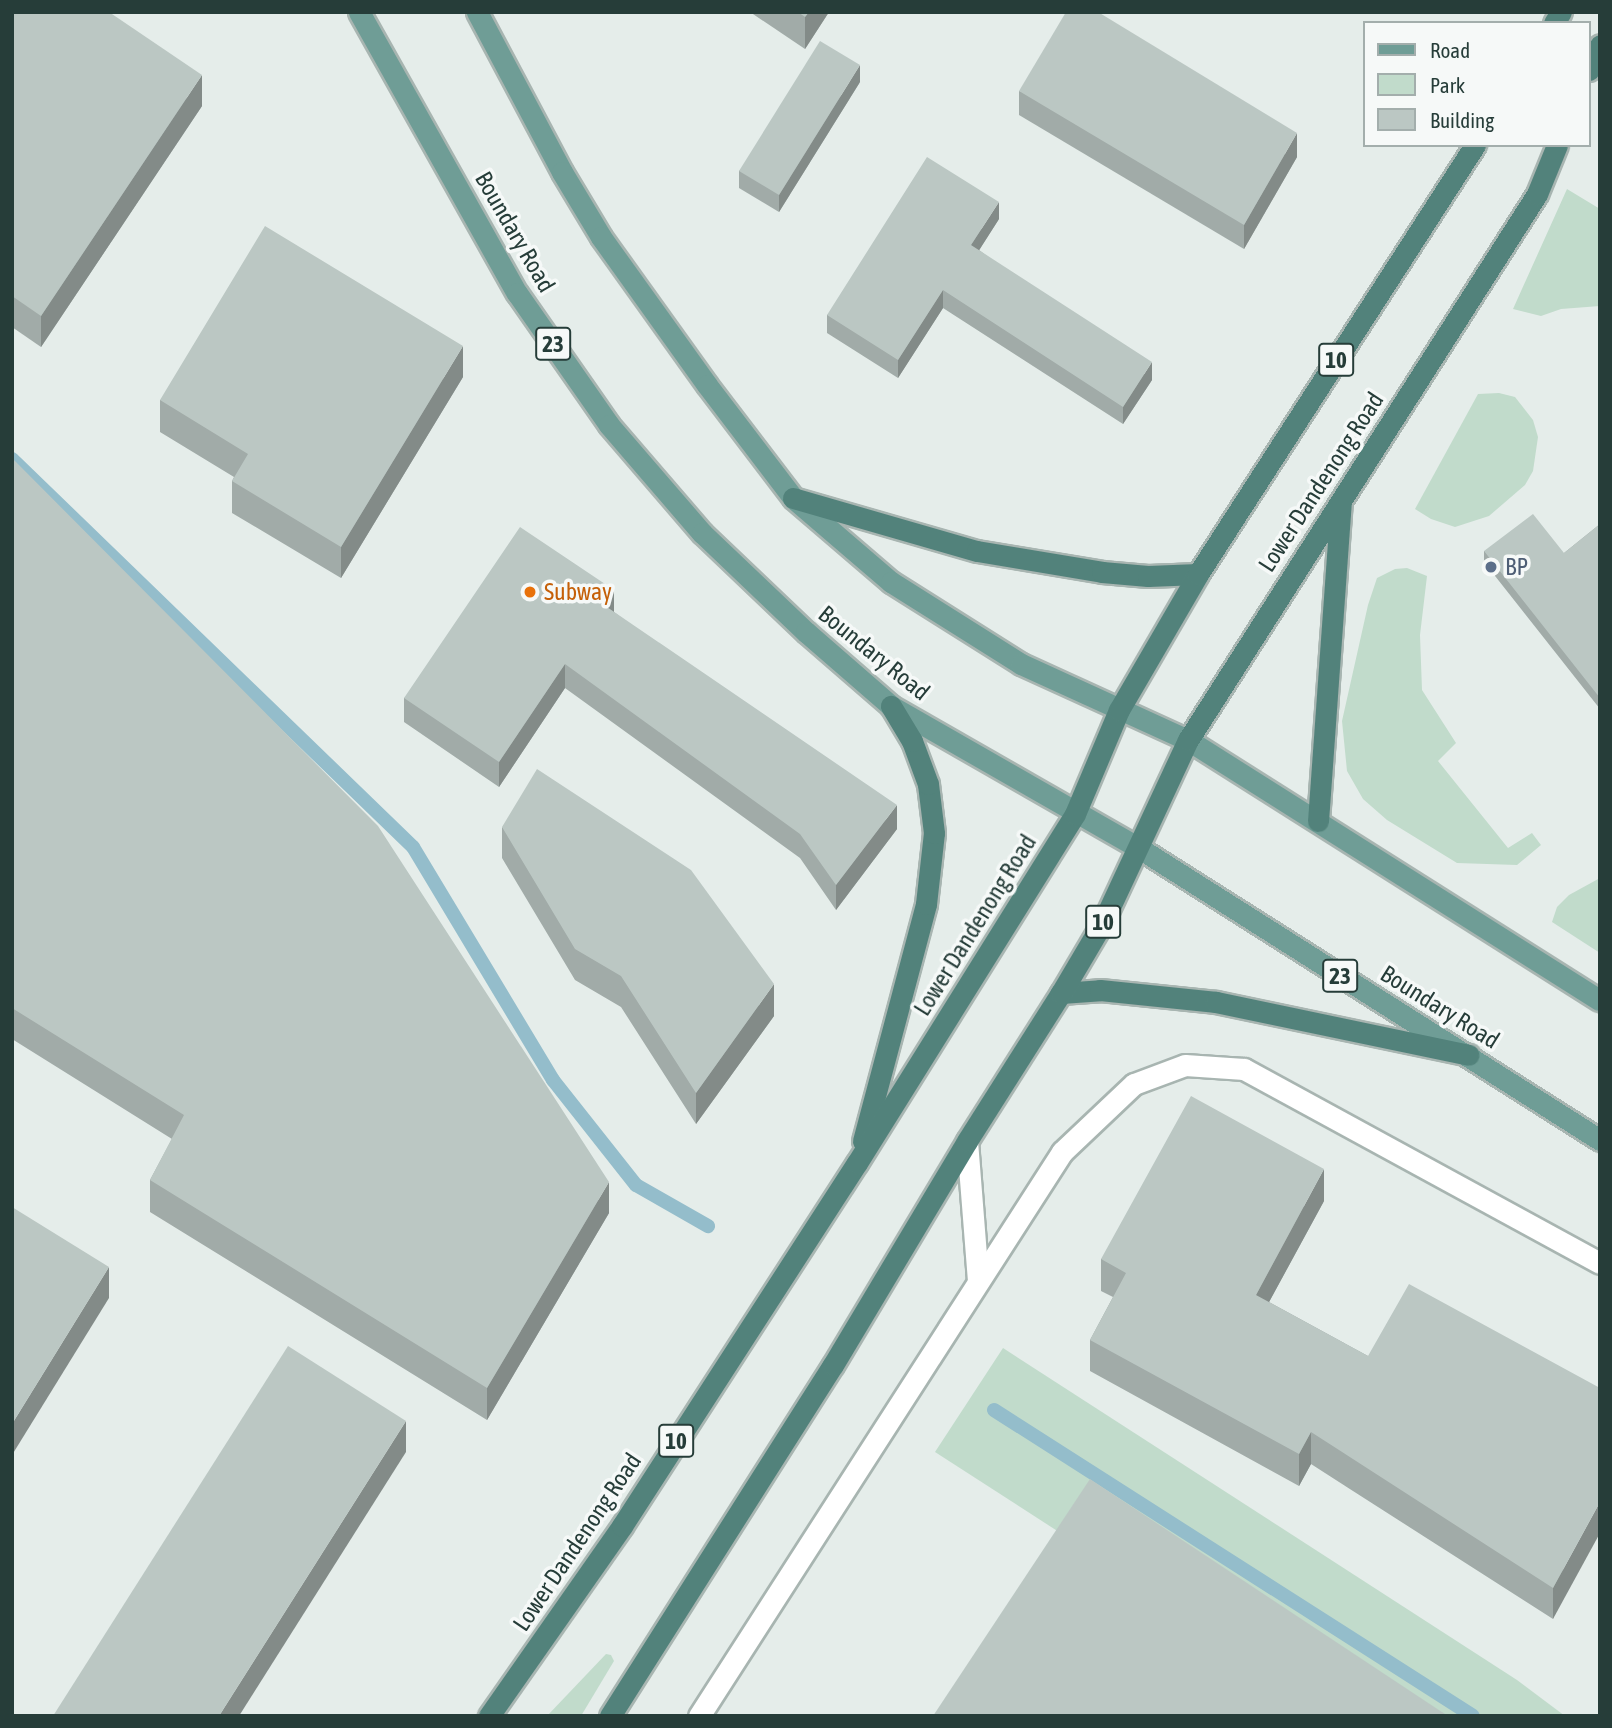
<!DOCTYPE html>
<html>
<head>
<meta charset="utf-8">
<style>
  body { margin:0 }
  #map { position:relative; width:1612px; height:1728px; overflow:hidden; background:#e5edea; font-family:"Asap Condensed",sans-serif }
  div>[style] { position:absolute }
  .green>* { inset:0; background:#c1dbcb }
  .stream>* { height:14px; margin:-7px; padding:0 7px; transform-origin:7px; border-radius:7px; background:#94bdcb }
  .roads { filter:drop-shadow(2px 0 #a8b5b1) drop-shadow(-2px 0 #a8b5b1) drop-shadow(0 2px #a8b5b1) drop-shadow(0 -2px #a8b5b1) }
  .minor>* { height:21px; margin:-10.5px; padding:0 10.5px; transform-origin:10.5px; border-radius:10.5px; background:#fff }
  .primary>* { height:21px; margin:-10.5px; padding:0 10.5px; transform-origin:10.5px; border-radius:10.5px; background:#6f9d96 }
  .trunk>* { height:21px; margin:-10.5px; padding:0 10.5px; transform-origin:10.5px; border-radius:10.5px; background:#52827b }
  .wall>* { inset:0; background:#a1aba8 }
  .shaded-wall>* { inset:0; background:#838b88 }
  .building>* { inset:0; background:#bbc7c3 }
  .dots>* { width:19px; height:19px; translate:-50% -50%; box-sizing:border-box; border:4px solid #f6f9f8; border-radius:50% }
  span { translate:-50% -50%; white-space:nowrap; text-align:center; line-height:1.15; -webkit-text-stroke:7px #f6f9f8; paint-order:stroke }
  .shield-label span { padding:2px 5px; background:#f6f9f8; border:2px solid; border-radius:5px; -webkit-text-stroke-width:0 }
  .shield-label { font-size:23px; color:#263d39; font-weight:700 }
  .street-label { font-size:24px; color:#263d39 }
  .service-label { font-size:24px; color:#4e5e75 }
  .left { translate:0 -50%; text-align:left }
  .food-label { font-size:24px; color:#c56008 }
  .frame { position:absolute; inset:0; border:14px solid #263d39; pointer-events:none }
  .legend { position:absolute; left:1363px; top:21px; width:228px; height:126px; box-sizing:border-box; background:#f6f9f8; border:2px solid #a3aeac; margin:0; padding:9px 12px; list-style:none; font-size:21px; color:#263d39 }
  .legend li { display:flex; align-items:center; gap:14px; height:35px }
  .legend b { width:35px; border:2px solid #a3aeac }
</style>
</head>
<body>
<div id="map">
  <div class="green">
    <i style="clip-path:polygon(1567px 189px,1600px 209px,1600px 306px,1561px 309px,1541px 316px,1513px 309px)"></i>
    <i style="clip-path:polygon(1499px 393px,1515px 397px,1533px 420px,1538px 437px,1533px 471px,1525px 485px,1489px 516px,1455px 527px,1431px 519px,1415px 509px,1478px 394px)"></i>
    <i style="clip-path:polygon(1407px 568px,1427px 576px,1420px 635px,1422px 690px,1456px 743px,1438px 761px,1508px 848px,1532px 833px,1541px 845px,1517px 865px,1457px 863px,1387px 820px,1363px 799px,1347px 771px,1342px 721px,1368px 605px,1377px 578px,1395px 569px)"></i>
    <i style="clip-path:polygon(1600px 878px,1600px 953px,1552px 922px,1557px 907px,1569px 895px)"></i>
    <i style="clip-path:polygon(1003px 1348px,1517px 1680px,1565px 1716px,1344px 1716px,935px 1452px)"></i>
    <i style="clip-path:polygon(606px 1654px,611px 1655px,614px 1661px,581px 1716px,547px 1716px)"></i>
  </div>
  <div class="stream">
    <i style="left:12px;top:459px;width:558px;rotate:44.06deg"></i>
    <i style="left:413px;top:847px;width:272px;rotate:59deg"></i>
    <i style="left:553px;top:1080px;width:134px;rotate:51.7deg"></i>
    <i style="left:636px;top:1185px;width:83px;rotate:29.7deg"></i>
    <i style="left:994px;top:1410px;width:568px;rotate:32.57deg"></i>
  </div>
  <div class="roads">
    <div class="minor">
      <i style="left:967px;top:1141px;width:140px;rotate:85.5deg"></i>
      <i style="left:699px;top:1716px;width:671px;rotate:-57.23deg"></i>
      <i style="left:1062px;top:1152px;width:99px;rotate:-43.4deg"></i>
      <i style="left:1134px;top:1084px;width:54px;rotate:-20.4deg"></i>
      <i style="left:1185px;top:1065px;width:59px;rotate:3.9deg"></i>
      <i style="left:1244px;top:1069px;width:405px;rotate:28.6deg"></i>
    </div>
    <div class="primary">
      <i style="left:359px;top:12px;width:322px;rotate:60.7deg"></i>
      <i style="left:517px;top:293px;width:161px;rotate:55.1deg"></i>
      <i style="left:609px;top:425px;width:143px;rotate:49.3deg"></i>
      <i style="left:702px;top:533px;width:144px;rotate:43.6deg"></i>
      <i style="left:806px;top:632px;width:113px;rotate:41deg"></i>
      <i style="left:891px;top:706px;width:286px;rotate:29.8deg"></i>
      <i style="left:1139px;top:848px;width:546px;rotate:32.35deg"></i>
      <i style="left:477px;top:12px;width:181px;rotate:62deg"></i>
      <i style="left:562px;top:172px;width:76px;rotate:59deg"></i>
      <i style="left:601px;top:237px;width:182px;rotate:54.4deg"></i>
      <i style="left:707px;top:385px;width:142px;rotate:52.7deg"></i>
      <i style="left:793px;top:498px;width:129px;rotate:40.6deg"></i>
      <i style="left:891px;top:582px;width:154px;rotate:32.2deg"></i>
      <i style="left:1021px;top:664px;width:183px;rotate:24.5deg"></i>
      <i style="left:1188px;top:740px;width:487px;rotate:32.3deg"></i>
    </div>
    <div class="trunk">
      <i style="left:1554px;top:23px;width:13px;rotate:-58deg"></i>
      <i style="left:1589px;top:70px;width:27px;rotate:-66deg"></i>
      <i style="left:793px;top:498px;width:191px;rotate:16.1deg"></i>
      <i style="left:977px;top:551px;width:127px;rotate:9.5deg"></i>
      <i style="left:1102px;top:572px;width:46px;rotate:5deg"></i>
      <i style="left:1148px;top:576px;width:50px;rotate:-2.3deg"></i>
      <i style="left:1318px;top:821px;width:320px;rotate:-85.9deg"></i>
      <i style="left:1061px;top:993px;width:39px;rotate:-4deg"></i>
      <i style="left:1100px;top:990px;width:117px;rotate:5.9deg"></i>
      <i style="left:1216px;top:1002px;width:258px;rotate:11.8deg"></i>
      <i style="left:863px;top:1141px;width:245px;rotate:-75.1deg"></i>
      <i style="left:926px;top:904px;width:71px;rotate:-83.6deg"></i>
      <i style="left:934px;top:833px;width:49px;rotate:-97deg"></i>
      <i style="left:928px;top:784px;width:46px;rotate:-110.4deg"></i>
      <i style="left:912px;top:741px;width:41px;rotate:-121deg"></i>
      <i style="left:489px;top:1716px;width:232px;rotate:-55deg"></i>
      <i style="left:622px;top:1526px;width:432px;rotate:-57.1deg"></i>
      <i style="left:857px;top:1163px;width:411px;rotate:-58deg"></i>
      <i style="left:1075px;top:814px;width:113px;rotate:-67.1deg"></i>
      <i style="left:1119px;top:710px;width:157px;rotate:-59.8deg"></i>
      <i style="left:1198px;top:574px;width:511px;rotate:-57.15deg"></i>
      <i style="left:610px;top:1716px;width:416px;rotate:-57.6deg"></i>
      <i style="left:833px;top:1365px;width:261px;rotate:-59.1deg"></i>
      <i style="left:967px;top:1141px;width:175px;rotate:-57.6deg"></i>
      <i style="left:1061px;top:993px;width:82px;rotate:-59.4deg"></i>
      <i style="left:1103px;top:922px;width:201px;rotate:-65deg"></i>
      <i style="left:1188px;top:740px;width:648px;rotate:-57.41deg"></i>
      <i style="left:1537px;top:194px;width:53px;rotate:-67.8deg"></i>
    </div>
  </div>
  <div class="wall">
    <i style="clip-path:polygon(12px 12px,202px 106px,41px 347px,12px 327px)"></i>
    <i style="clip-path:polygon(750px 12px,829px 12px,805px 49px)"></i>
    <i style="clip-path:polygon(860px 82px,779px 212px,739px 188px,739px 171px)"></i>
    <i style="clip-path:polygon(1019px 91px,1297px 157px,1244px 249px,1019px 115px)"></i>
    <i style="clip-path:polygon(999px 219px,979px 250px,1152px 380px,1123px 424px,943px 308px,898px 378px,827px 333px,827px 315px)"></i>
    <i style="clip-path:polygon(463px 377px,341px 578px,232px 513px,232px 481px,234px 477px,160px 432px,160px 400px)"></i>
    <i style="clip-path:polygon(12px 458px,609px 1213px,487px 1420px,150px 1212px,150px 1180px,172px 1139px,12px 1039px)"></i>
    <i style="clip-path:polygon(1600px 524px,1600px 709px,1484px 562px,1484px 551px,1564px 553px)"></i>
    <i style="clip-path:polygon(614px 612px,897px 829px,836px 910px,800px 858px,565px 688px,499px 787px,404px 722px,404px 698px)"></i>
    <i style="clip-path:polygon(502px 827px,774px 1016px,696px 1124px,621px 1007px,575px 980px,502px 858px)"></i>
    <i style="clip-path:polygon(1324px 1201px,1269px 1302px,1368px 1356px,1600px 1388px,1553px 1619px,1311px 1464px,1299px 1486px,1090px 1371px,1090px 1340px,1113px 1297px,1101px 1291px,1101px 1259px)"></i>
  </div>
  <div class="shaded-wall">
    <i style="clip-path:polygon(809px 12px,829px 12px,805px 49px,805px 17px)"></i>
    <i style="clip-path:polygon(860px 65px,860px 82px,779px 212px,779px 195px)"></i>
    <i style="clip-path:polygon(202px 75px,202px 106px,41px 347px,41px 316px)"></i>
    <i style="clip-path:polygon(1297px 133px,1297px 157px,1244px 249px,1244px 225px)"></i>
    <i style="clip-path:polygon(999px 202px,999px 219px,971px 263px,971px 245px)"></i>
    <i style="clip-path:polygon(943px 290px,943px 308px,898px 378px,898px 360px)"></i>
    <i style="clip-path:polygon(463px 346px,463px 377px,341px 578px,341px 547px)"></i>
    <i style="clip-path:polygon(1152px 362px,1152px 380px,1123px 424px,1123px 407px)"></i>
    <i style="clip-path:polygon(614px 590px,614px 615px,604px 605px)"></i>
    <i style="clip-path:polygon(565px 664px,565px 688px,499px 787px,499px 762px)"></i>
    <i style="clip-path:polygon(897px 805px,897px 829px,836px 910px,836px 885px)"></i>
    <i style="clip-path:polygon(774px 984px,774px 1016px,696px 1124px,696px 1093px)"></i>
    <i style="clip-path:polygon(1324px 1169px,1324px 1201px,1256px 1326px,1256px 1295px)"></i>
    <i style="clip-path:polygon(609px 1182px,609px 1213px,487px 1420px,487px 1388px)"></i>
    <i style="clip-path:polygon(109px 1267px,109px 1298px,12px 1455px,12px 1424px)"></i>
    <i style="clip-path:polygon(406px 1421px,406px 1452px,239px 1716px,219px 1716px)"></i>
    <i style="clip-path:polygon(1311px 1432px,1311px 1464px,1299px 1486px,1299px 1454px)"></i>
    <i style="clip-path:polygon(1600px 1502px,1600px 1533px,1553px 1619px,1553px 1588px)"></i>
  </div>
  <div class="building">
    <i style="clip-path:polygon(12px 12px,109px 12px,202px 75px,41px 316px,12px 296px)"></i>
    <i style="clip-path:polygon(798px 12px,809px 12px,805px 17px)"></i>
    <i style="clip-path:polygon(1066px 12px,1098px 12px,1297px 133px,1244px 225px,1019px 91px)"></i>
    <i style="clip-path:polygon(820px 41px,860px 65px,779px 195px,739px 171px)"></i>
    <i style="clip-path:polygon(927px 157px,999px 202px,971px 245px,1152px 362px,1123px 407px,943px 290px,898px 360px,827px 315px)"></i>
    <i style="clip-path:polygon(265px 226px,463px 346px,341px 547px,232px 481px,248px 454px,160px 400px)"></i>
    <i style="clip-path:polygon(12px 458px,378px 826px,609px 1182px,487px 1388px,150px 1180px,184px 1115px,12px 1008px)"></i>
    <i style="clip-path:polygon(1533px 514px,1564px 553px,1600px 524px,1600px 698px,1484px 551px)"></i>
    <i style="clip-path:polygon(520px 527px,614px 590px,604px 605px,897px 805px,836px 885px,800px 834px,565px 664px,499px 762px,404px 698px)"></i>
    <i style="clip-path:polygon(537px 769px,691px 870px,774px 984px,696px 1093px,621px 976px,575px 949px,502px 827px)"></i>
    <i style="clip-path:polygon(1191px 1096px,1324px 1169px,1256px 1295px,1368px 1356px,1409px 1284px,1600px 1388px,1600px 1502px,1553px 1588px,1311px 1432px,1299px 1454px,1090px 1340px,1126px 1273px,1101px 1259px)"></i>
    <i style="clip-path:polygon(12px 1207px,109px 1267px,12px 1424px)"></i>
    <i style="clip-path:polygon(288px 1346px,406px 1421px,219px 1716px,53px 1716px)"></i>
    <i style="clip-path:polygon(1090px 1479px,1448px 1716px,933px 1716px)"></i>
  </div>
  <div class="dots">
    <i style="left:1491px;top:567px;background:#5c6f8a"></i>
    <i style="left:530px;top:592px;background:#e8710a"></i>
  </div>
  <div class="shield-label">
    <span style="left:553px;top:344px">23</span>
    <span style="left:1336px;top:360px">10</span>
    <span style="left:1103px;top:922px">10</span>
    <span style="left:1340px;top:976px">23</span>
    <span style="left:676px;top:1441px">10</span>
  </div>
  <div class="street-label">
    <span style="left:515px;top:232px;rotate:60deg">Boundary Road</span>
    <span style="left:1321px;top:482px;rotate:-57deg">Lower Dandenong Road</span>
    <span style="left:874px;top:653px;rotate:39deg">Boundary Road</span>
    <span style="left:975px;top:925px;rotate:-58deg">Lower Dandenong Road</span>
    <span style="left:1440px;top:1007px;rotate:32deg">Boundary Road</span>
    <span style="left:577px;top:1542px;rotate:-56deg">Lower Dandenong Road</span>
  </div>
  <div class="service-label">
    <span class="left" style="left:1505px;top:567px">BP</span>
  </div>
  <div class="food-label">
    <span class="left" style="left:544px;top:592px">Subway</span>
  </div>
  <div class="frame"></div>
  <ul class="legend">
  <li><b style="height:9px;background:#6f9d96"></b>Road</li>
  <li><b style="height:19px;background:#c1dbcb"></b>Park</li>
  <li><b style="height:19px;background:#bbc7c3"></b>Building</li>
  </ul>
</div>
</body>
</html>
